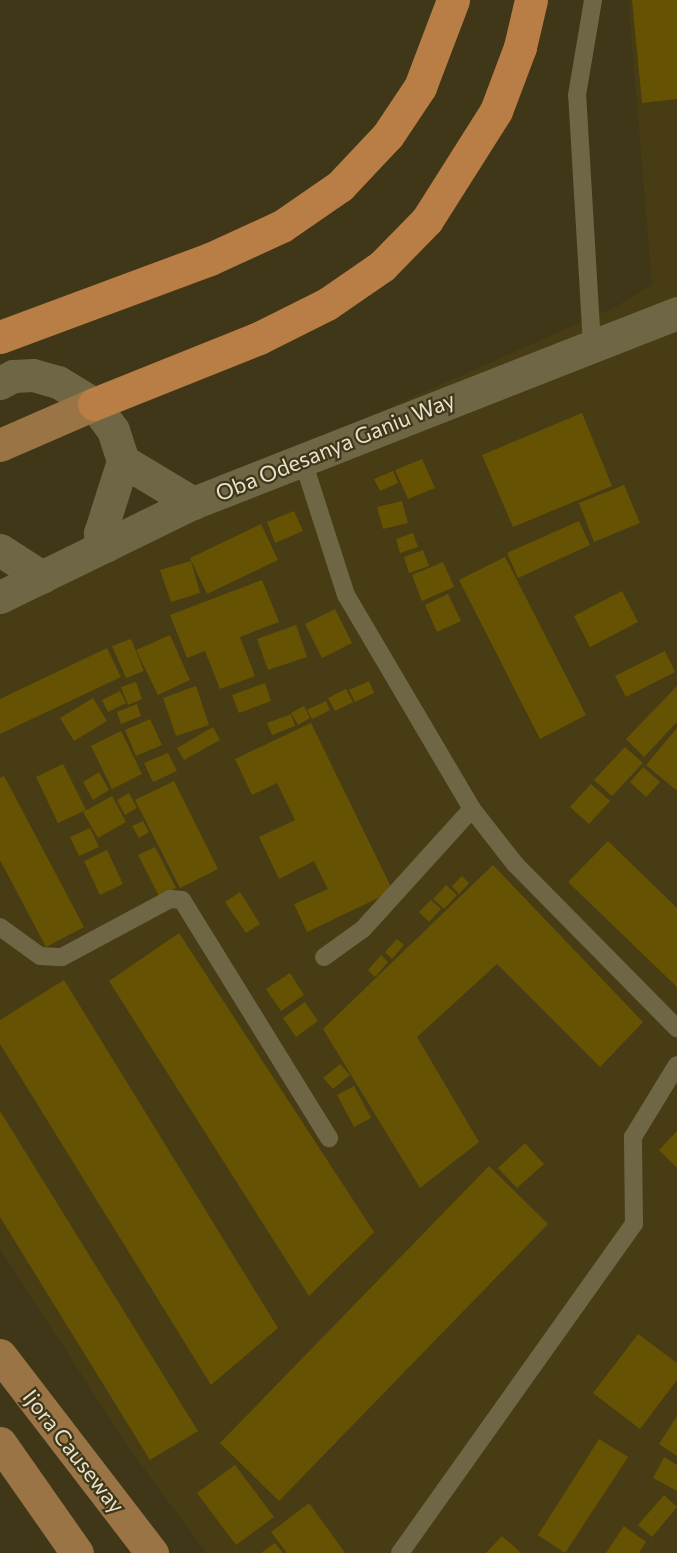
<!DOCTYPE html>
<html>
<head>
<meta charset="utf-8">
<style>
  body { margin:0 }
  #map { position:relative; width:677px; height:1553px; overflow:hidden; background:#3f3717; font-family:Commissioner,sans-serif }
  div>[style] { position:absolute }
  .built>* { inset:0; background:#473c14 }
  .building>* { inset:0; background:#655303 }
  .lane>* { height:18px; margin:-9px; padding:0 9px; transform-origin:9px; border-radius:9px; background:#6f6645 }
  .street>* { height:33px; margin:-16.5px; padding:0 16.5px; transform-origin:16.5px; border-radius:16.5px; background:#6f6645 }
  .primary>* { height:33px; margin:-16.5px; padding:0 16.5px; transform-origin:16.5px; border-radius:16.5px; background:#9b7445 }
  .highway>* { height:33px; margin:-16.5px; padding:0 16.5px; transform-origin:16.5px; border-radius:16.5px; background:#b97e45 }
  span { translate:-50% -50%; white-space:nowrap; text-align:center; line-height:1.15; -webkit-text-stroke:4.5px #3f3717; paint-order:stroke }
  .street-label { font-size:22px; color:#e7e2cf }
</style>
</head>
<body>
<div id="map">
  <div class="built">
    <i style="clip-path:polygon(628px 0,677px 0,677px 1553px,206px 1553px,129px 1448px,0 1249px,0 580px,613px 308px,652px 285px)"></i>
  </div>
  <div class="building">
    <i style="clip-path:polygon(632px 0,677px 0,677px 99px,642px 103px)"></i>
    <i style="clip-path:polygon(582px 413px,612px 486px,513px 527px,482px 455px)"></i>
    <i style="clip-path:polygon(422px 459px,435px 488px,408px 499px,395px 470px)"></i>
    <i style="clip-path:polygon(393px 471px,398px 483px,380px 491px,374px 479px)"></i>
    <i style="clip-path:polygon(624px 485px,640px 523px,594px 542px,579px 503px)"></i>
    <i style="clip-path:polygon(402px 501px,408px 523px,383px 529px,377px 507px)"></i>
    <i style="clip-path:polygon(294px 511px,303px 531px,275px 543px,267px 522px)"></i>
    <i style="clip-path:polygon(579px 521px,590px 545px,518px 578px,507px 553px)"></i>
    <i style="clip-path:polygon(261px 524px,278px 560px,207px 594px,190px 558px)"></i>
    <i style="clip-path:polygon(413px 533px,418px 547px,400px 553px,396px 539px)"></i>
    <i style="clip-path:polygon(423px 550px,429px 566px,409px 573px,404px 557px)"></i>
    <i style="clip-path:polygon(505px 557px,586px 715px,540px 739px,459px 580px)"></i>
    <i style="clip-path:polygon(191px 561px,200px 593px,171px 602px,160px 570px)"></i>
    <i style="clip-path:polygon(443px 562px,454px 587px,422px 601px,412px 575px)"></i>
    <i style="clip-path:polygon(262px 580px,279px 622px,240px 637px,255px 676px,220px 689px,205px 651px,187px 658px,170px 615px)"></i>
    <i style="clip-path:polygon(622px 591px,638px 622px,590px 647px,574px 616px)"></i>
    <i style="clip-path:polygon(448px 594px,461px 621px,437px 632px,425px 605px)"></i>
    <i style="clip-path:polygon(335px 609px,352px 643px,322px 658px,305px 624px)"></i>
    <i style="clip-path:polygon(296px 625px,307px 657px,268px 670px,257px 639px)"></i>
    <i style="clip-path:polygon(170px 635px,190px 680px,158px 695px,136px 650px)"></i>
    <i style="clip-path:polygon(131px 639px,144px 671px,126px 678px,112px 646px)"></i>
    <i style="clip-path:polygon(107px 648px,121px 677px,0 734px,0 699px)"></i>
    <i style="clip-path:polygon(665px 651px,675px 672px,626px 697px,615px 676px)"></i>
    <i style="clip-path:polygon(369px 681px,374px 693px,355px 702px,349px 690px)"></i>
    <i style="clip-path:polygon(136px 682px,142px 699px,128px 705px,121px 687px)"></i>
    <i style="clip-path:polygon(265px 683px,271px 701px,239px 713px,232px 695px)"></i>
    <i style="clip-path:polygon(196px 686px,209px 725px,176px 736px,163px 698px)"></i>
    <i style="clip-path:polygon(677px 686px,677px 722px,644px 757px,626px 739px)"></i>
    <i style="clip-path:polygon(346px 689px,353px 702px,335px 711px,328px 698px)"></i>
    <i style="clip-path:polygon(120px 691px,126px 703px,108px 712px,102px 700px)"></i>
    <i style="clip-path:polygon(93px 698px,107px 721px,74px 741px,60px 718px)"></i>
    <i style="clip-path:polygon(326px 701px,330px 710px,312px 719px,307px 710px)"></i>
    <i style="clip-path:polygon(137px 704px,141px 716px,121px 724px,117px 712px)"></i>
    <i style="clip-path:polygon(304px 706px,310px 718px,298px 725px,291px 713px)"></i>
    <i style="clip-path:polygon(291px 714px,295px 726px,272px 735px,267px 723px)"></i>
    <i style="clip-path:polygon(150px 719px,162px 745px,136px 756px,125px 730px)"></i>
    <i style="clip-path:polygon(311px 723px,393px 891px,307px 932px,294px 904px,328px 889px,314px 861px,279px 879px,259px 837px,295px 820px,277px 783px,252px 795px,235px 759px)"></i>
    <i style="clip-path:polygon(213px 727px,220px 740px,184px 760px,177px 748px)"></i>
    <i style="clip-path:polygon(677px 728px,677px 789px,676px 790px,646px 765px)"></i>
    <i style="clip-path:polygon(121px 731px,142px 774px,112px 789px,91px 746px)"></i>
    <i style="clip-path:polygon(625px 747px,643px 763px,612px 796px,594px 780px)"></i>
    <i style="clip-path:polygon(168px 753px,177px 771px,153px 782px,144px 763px)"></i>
    <i style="clip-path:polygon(63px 764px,86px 810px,58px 823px,36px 777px)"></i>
    <i style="clip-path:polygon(643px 767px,660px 782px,646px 797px,630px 782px)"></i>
    <i style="clip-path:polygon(99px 772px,109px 790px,93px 800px,83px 782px)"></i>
    <i style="clip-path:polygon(4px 776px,84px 927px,46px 947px,0 860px,0 778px)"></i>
    <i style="clip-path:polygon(174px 781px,218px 869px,180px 888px,135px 800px)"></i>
    <i style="clip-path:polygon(591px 784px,610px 801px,589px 824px,570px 807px)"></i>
    <i style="clip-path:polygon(129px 793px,137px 808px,125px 815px,117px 800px)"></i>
    <i style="clip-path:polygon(112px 796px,126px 822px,98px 838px,83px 812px)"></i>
    <i style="clip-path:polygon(143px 821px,149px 832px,139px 838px,132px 826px)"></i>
    <i style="clip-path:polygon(90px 828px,99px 847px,79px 856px,70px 837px)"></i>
    <i style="clip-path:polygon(608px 841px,677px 908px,677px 987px,568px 882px)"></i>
    <i style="clip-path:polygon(155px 847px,176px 888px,159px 896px,138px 855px)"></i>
    <i style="clip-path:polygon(107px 850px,123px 884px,100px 895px,84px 861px)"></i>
    <i style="clip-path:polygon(493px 865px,643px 1022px,600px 1067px,497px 964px,417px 1037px,479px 1142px,420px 1188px,323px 1029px)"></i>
    <i style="clip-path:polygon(462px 876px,469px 883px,459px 894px,452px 886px)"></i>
    <i style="clip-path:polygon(446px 885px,457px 895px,444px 909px,433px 899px)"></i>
    <i style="clip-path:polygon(240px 892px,260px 924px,246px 933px,225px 902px)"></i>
    <i style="clip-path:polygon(431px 900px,441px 909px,429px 922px,419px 912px)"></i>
    <i style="clip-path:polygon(179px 933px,374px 1232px,309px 1296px,109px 981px)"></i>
    <i style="clip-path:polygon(397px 939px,404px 945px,392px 959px,385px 952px)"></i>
    <i style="clip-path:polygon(381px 955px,388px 962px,375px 977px,368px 970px)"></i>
    <i style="clip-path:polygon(290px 973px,304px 995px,281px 1011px,266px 989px)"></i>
    <i style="clip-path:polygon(64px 980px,278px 1328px,211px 1385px,0 1044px,0 1020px)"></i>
    <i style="clip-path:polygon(305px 1002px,318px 1021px,296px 1037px,283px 1018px)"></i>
    <i style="clip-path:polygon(340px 1064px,350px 1075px,333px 1089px,323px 1078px)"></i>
    <i style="clip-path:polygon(354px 1086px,371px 1118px,354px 1127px,337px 1095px)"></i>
    <i style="clip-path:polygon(0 1111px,198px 1431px,150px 1460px,0 1217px)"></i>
    <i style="clip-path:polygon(677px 1131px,677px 1168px,659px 1150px)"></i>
    <i style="clip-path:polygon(525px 1143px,544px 1164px,517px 1188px,498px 1168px)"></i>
    <i style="clip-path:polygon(489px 1166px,548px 1224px,279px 1501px,220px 1443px)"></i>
    <i style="clip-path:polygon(638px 1334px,677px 1363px,677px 1380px,640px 1429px,593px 1393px)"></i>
    <i style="clip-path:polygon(677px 1416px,677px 1456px,659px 1444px)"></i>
    <i style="clip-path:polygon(599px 1439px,628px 1457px,565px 1553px,538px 1535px)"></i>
    <i style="clip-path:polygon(664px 1457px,677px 1465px,677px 1491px,653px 1478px)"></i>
    <i style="clip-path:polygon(235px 1465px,274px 1517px,236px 1545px,197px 1493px)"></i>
    <i style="clip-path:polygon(664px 1495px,677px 1507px,652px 1537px,638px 1525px)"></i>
    <i style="clip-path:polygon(309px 1503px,345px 1553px,287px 1553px,271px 1532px)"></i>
    <i style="clip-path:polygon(624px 1526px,646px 1542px,639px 1553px,606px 1553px)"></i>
    <i style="clip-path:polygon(502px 1536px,521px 1553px,486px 1553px)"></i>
    <i style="clip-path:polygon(275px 1543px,283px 1553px,261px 1553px)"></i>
  </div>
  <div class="lane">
    <i style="left:592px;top:345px;width:250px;rotate:-93.4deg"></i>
    <i style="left:577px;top:95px;width:96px;rotate:-80.4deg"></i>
    <i style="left:302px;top:458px;width:144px;rotate:72.2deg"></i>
    <i style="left:346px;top:595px;width:248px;rotate:59.5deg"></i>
    <i style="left:472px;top:809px;width:70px;rotate:52deg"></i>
    <i style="left:515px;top:864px;width:231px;rotate:45.4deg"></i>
    <i style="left:0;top:927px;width:49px;rotate:35.9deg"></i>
    <i style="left:40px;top:956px;width:22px;rotate:3deg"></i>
    <i style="left:62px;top:957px;width:123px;rotate:-28.2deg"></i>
    <i style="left:170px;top:899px;width:12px;rotate:5deg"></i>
    <i style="left:182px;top:900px;width:280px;rotate:58.3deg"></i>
    <i style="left:324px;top:957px;width:48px;rotate:-35.7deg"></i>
    <i style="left:363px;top:929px;width:162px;rotate:-47.8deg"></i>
    <i style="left:400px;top:1553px;width:404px;rotate:-54.6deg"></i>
    <i style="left:634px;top:1224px;width:87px;rotate:-90.7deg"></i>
    <i style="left:633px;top:1137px;width:84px;rotate:-58.6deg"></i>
  </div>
  <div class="street">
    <i style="left:0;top:383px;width:15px;rotate:-28deg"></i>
    <i style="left:13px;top:376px;width:20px;rotate:-3deg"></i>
    <i style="left:33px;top:375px;width:26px;rotate:16deg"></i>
    <i style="left:58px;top:382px;width:42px;rotate:31.4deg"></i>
    <i style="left:94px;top:404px;width:32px;rotate:54deg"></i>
    <i style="left:113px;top:430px;width:33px;rotate:72deg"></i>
    <i style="left:123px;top:461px;width:76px;rotate:107.7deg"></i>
    <i style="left:100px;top:533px;width:14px;rotate:65deg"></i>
    <i style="left:123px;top:461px;width:82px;rotate:31deg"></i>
    <i style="left:0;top:550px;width:50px;rotate:32.7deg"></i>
    <i style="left:0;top:597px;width:215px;rotate:-26deg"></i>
    <i style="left:193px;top:503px;width:520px;rotate:-21.43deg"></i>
  </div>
  <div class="primary">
    <i style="left:0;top:445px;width:103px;rotate:-23.6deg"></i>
    <i style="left:0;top:1355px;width:250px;rotate:52.5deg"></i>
    <i style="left:0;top:1443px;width:134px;rotate:55deg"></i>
  </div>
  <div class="highway">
    <i style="left:0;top:337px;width:224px;rotate:-20.4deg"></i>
    <i style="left:210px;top:259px;width:79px;rotate:-24.6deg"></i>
    <i style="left:282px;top:226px;width:70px;rotate:-34.6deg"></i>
    <i style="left:340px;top:186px;width:70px;rotate:-46.7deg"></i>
    <i style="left:388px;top:135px;width:58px;rotate:-56.3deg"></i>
    <i style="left:420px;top:87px;width:93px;rotate:-69.2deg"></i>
    <i style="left:94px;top:404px;width:178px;rotate:-21.8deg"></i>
    <i style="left:259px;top:338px;width:76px;rotate:-26.6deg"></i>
    <i style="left:327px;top:304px;width:67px;rotate:-34.6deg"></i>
    <i style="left:382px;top:266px;width:64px;rotate:-45.6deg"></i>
    <i style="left:427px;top:220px;width:129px;rotate:-57.7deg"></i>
    <i style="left:496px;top:111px;width:68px;rotate:-69.4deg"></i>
    <i style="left:520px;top:47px;width:48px;rotate:-76.8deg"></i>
  </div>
  <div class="street-label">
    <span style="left:335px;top:446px;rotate:-22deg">Oba Odesanya Ganiu Way</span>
    <span style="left:74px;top:1451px;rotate:52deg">Ijora Causeway</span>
  </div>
</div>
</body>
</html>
